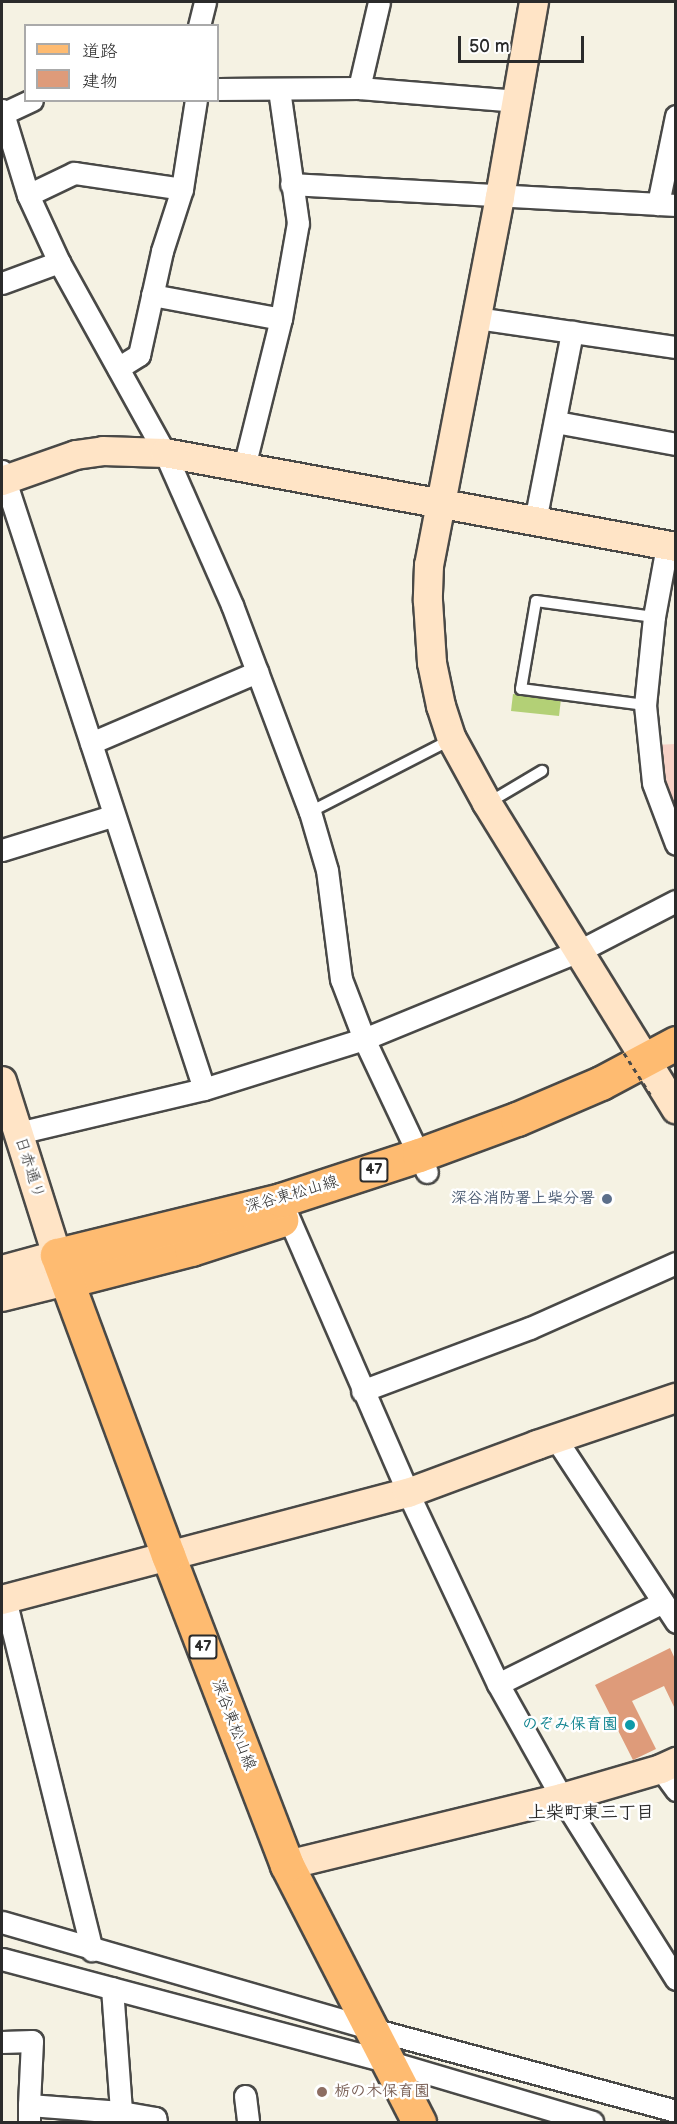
<!DOCTYPE html>
<html>
<head>
<meta charset="utf-8">
<style>
  body { margin:0 }
  #map { position:relative; width:677px; height:2124px; overflow:hidden; background:#f5f2e3; font-family:"Balsamiq Sans","Klee One",sans-serif }
  div>[style] { position:absolute }
  .built>* { inset:0; background:#f7d1c6 }
  .green>* { inset:0; background:#b3d076 }
  .building>* { inset:0; background:#de9b7a }
  .roads { filter:drop-shadow(2px 0 #494947) drop-shadow(-2px 0 #494947) drop-shadow(0 2px #494947) drop-shadow(0 -2px #494947) }
  .lane>* { height:10px; margin:-5px; padding:0 5px; transform-origin:5px; border-radius:5px; background:#fff }
  .street>* { height:21px; margin:-10.5px; padding:0 10.5px; transform-origin:10.5px; border-radius:10.5px; background:#fff }
  .secondary>* { height:28px; margin:-14px; padding:0 14px; transform-origin:14px; border-radius:14px; background:#ffe4c6 }
  .primary>* { height:33px; margin:-16.5px; padding:0 16.5px; transform-origin:16.5px; border-radius:16.5px; background:#febb71 }
  .path-bridge>* { height:3px; margin-top:-1.5px; transform-origin:0; background:repeating-linear-gradient(90deg,#494947 0 4.5px,transparent 0 9px) }
  .dots>* { width:16px; height:16px; translate:-50% -50%; box-sizing:border-box; border:3px solid #fff; border-radius:50% }
  span { translate:-50% -50%; white-space:nowrap; text-align:center; line-height:1.15; -webkit-text-stroke:5px #fff; paint-order:stroke }
  .shield-label span { padding:2px 4px; background:#fff; border:2px solid; border-radius:4px; -webkit-text-stroke-width:0 }
  .shield-label { font-size:15px; color:#2b2b2b; font-weight:700 }
  .street-label { font-size:16px; color:#2b2b2b }
  .service-label { font-size:16px; color:#4e5e75; font-weight:700 }
  .right { translate:-100% -50%; text-align:right }
  .culture-label { font-size:16px; color:#0d838f; font-weight:700 }
  .education-label { font-size:16px; color:#785e54; font-weight:700 }
  .left { translate:0 -50%; text-align:left }
  .neighbourhood-label { font-size:18px; color:#2b2b2b; font-weight:700 }
  .frame { position:absolute; inset:0; border:3px solid #2b2b2b; pointer-events:none }
  .legend { position:absolute; left:24px; top:24px; width:195px; height:78px; box-sizing:border-box; background:#fff; border:2px solid #aaa; margin:0; padding:8px 10px; list-style:none; font-size:18px; color:#2b2b2b }
  .legend li { display:flex; align-items:center; gap:12px; height:30px }
  .legend b { width:30px; border:2px solid #aaa }
  .scale { position:absolute; left:458px; top:36px; width:126px; height:27px; box-sizing:border-box; border:3px solid #2b2b2b; border-top:0; padding-left:8px; font-size:18px; line-height:21px; white-space:nowrap; color:#2b2b2b; -webkit-text-stroke:4px #fff; paint-order:stroke }
</style>
</head>
<body>
<div id="map">
  <div class="built">
    <i style="clip-path:polygon(675px 744px,675px 815px,661px 779px,655px 745px)"></i>
  </div>
  <div class="green">
    <i style="clip-path:polygon(513px 694px,561px 699px,559px 716px,511px 711px)"></i>
  </div>
  <div class="building">
    <i style="clip-path:polygon(670px 1648px,675px 1659px,675px 1709px,664px 1686px,632px 1701px,656px 1749px,633px 1760px,595px 1685px)"></i>
  </div>
  <div class="roads">
    <div class="lane">
      <i style="left:645px;top:705px;width:125px;rotate:-172.6deg"></i>
      <i style="left:521px;top:689px;width:89px;rotate:-80.3deg"></i>
      <i style="left:536px;top:601px;width:119px;rotate:7.7deg"></i>
      <i style="left:488px;top:803px;width:63px;rotate:-30.7deg"></i>
      <i style="left:310px;top:812px;width:160px;rotate:-27.2deg"></i>
    </div>
    <div class="street">
      <i style="left:199px;top:26px;width:25px;rotate:-76deg"></i>
      <i style="left:359px;top:88px;width:88px;rotate:-76.9deg"></i>
      <i style="left:218px;top:89px;width:141px;rotate:-0.4deg"></i>
      <i style="left:359px;top:88px;width:159px;rotate:4.7deg"></i>
      <i style="left:2px;top:110px;width:89px;rotate:73deg"></i>
      <i style="left:28px;top:195px;width:74px;rotate:65.2deg"></i>
      <i style="left:59px;top:262px;width:218px;rotate:61deg"></i>
      <i style="left:165px;top:453px;width:166px;rotate:66.2deg"></i>
      <i style="left:232px;top:605px;width:221px;rotate:69.4deg"></i>
      <i style="left:310px;top:812px;width:60px;rotate:73.7deg"></i>
      <i style="left:327px;top:870px;width:110px;rotate:82.7deg"></i>
      <i style="left:341px;top:979px;width:64px;rotate:69deg"></i>
      <i style="left:364px;top:1039px;width:147px;rotate:64.7deg"></i>
      <i style="left:2px;top:114px;width:33px;rotate:-25deg"></i>
      <i style="left:676px;top:116px;width:90px;rotate:101.6deg"></i>
      <i style="left:658px;top:204px;width:18px;rotate:3deg"></i>
      <i style="left:291px;top:184px;width:368px;rotate:3.1deg"></i>
      <i style="left:28px;top:195px;width:51px;rotate:-25.6deg"></i>
      <i style="left:74px;top:173px;width:109px;rotate:8.4deg"></i>
      <i style="left:2px;top:283px;width:61px;rotate:-20.2deg"></i>
      <i style="left:152px;top:295px;width:131px;rotate:10.5deg"></i>
      <i style="left:476px;top:318px;width:202px;rotate:8.3deg"></i>
      <i style="left:118px;top:368px;width:25px;rotate:-32deg"></i>
      <i style="left:139px;top:355px;width:107px;rotate:-77.5deg"></i>
      <i style="left:162px;top:251px;width:65px;rotate:-72.1deg"></i>
      <i style="left:182px;top:189px;width:90px;rotate:-81.1deg"></i>
      <i style="left:556px;top:422px;width:122px;rotate:10.4deg"></i>
      <i style="left:244px;top:467px;width:153px;rotate:-76deg"></i>
      <i style="left:281px;top:319px;width:97px;rotate:-80deg"></i>
      <i style="left:298px;top:223px;width:134px;rotate:-98.1deg"></i>
      <i style="left:2px;top:471px;width:650px;rotate:71.9deg"></i>
      <i style="left:535px;top:521px;width:193px;rotate:-78.9deg"></i>
      <i style="left:667px;top:546px;width:72px;rotate:100.4deg"></i>
      <i style="left:654px;top:617px;width:88px;rotate:95.8deg"></i>
      <i style="left:645px;top:705px;width:78px;rotate:84.1deg"></i>
      <i style="left:653px;top:783px;width:65px;rotate:69.3deg"></i>
      <i style="left:91px;top:743px;width:181px;rotate:-23.2deg"></i>
      <i style="left:2px;top:850px;width:115px;rotate:-17.2deg"></i>
      <i style="left:18px;top:1133px;width:191px;rotate:-13.3deg"></i>
      <i style="left:204px;top:1089px;width:168px;rotate:-17.4deg"></i>
      <i style="left:364px;top:1039px;width:232px;rotate:-22.3deg"></i>
      <i style="left:579px;top:951px;width:109px;rotate:-27.3deg"></i>
      <i style="left:283px;top:1205px;width:314px;rotate:66.5deg"></i>
      <i style="left:408px;top:1493px;width:211px;rotate:64.8deg"></i>
      <i style="left:498px;top:1684px;width:131px;rotate:60.7deg"></i>
      <i style="left:562px;top:1798px;width:214px;rotate:57.8deg"></i>
      <i style="left:362px;top:1391px;width:179px;rotate:-20.6deg"></i>
      <i style="left:530px;top:1328px;width:160px;rotate:-24deg"></i>
      <i style="left:556px;top:1439px;width:219px;rotate:56.7deg"></i>
      <i style="left:5px;top:1599px;width:362px;rotate:76.1deg"></i>
      <i style="left:498px;top:1684px;width:184px;rotate:-26.4deg"></i>
      <i style="left:661px;top:1769px;width:26px;rotate:54deg"></i>
      <i style="left:2px;top:1922px;width:385px;rotate:16.1deg"></i>
      <i style="left:372px;top:2029px;width:315px;rotate:15.1deg"></i>
      <i style="left:2px;top:1959px;width:401px;rotate:14.9deg"></i>
      <i style="left:390px;top:2062px;width:211px;rotate:16.5deg"></i>
      <i style="left:112px;top:1988px;width:124px;rotate:85.8deg"></i>
      <i style="left:2px;top:2042px;width:30px;rotate:-2deg"></i>
      <i style="left:32px;top:2041px;width:64px;rotate:92.7deg"></i>
      <i style="left:245px;top:2096px;width:26px;rotate:83deg"></i>
      <i style="left:29px;top:2122px;width:17px;rotate:-90deg"></i>
      <i style="left:29px;top:2105px;width:92px;rotate:4.4deg"></i>
      <i style="left:121px;top:2112px;width:35px;rotate:10deg"></i>
      <i style="left:155px;top:2118px;width:4px;rotate:76deg"></i>
    </div>
    <div class="secondary">
      <i style="left:534px;top:2px;width:198px;rotate:99.9deg"></i>
      <i style="left:500px;top:197px;width:375px;rotate:100.9deg"></i>
      <i style="left:429px;top:565px;width:36px;rotate:92deg"></i>
      <i style="left:428px;top:601px;width:62px;rotate:86.3deg"></i>
      <i style="left:432px;top:663px;width:44px;rotate:78.2deg"></i>
      <i style="left:441px;top:706px;width:35px;rotate:72deg"></i>
      <i style="left:452px;top:739px;width:73px;rotate:61.3deg"></i>
      <i style="left:487px;top:803px;width:360px;rotate:58.3deg"></i>
      <i style="left:2px;top:481px;width:78px;rotate:-19.4deg"></i>
      <i style="left:76px;top:455px;width:27px;rotate:-8deg"></i>
      <i style="left:103px;top:451px;width:62px;rotate:1.8deg"></i>
      <i style="left:165px;top:453px;width:520px;rotate:10.42deg"></i>
      <i style="left:2px;top:1081px;width:182px;rotate:72.5deg"></i>
      <i style="left:57px;top:1255px;width:57px;rotate:164.7deg"></i>
      <i style="left:2px;top:1297px;width:67px;rotate:-13.8deg"></i>
      <i style="left:2px;top:1600px;width:420px;rotate:-14.8deg"></i>
      <i style="left:408px;top:1493px;width:138px;rotate:-20.4deg"></i>
      <i style="left:537px;top:1445px;width:147px;rotate:-18.7deg"></i>
      <i style="left:287px;top:1865px;width:283px;rotate:-13.7deg"></i>
      <i style="left:562px;top:1798px;width:103px;rotate:-16.3deg"></i>
      <i style="left:661px;top:1769px;width:17px;rotate:-25deg"></i>
    </div>
    <div class="primary">
      <i style="left:67px;top:1281px;width:128px;rotate:-14.5deg"></i>
      <i style="left:191px;top:1249px;width:95px;rotate:-17.9deg"></i>
      <i style="left:419px;top:2122px;width:289px;rotate:-117.2deg"></i>
      <i style="left:287px;top:1865px;width:332px;rotate:-111deg"></i>
      <i style="left:168px;top:1555px;width:320px;rotate:-110.3deg"></i>
      <i style="left:57px;top:1255px;width:231px;rotate:-13.8deg"></i>
      <i style="left:281px;top:1200px;width:145px;rotate:-18.1deg"></i>
      <i style="left:419px;top:1155px;width:104px;rotate:-20.2deg"></i>
      <i style="left:517px;top:1119px;width:91px;rotate:-23.2deg"></i>
      <i style="left:601px;top:1083px;width:85px;rotate:-28.1deg"></i>
    </div>
  </div>
  <div class="path-bridge">
    <i style="left:624px;top:1053px;width:49px;rotate:57.6deg"></i>
  </div>
  <div class="dots">
    <i style="left:607px;top:1199px;background:#5c6f8a"></i>
    <i style="left:630px;top:1725px;background:#0f9aa8"></i>
    <i style="left:322px;top:2092px;background:#8d6e63"></i>
  </div>
  <div class="shield-label">
    <span style="left:374px;top:1170px">47</span>
    <span style="left:203px;top:1647px">47</span>
  </div>
  <div class="street-label">
    <span style="left:29px;top:1168px;rotate:72deg">日赤通り</span>
    <span style="left:292px;top:1195px;rotate:-16deg">深谷東松山線</span>
    <span style="left:233px;top:1725px;rotate:69deg">深谷東松山線</span>
  </div>
  <div class="service-label">
    <span class="right" style="left:595px;top:1199px">深谷消防署上柴分署</span>
  </div>
  <div class="culture-label">
    <span class="right" style="left:618px;top:1725px">のぞみ保育園</span>
  </div>
  <div class="education-label">
    <span class="left" style="left:334px;top:2092px">栃の木保育園</span>
  </div>
  <div class="neighbourhood-label">
    <span style="left:591px;top:1813px">上柴町東三丁目</span>
  </div>
  <div class="frame"></div>
  <ul class="legend">
  <li><b style="height:8px;background:#febb71"></b>道路</li>
  <li><b style="height:16px;background:#de9b7a"></b>建物</li>
  </ul>
  <div class="scale">50 m</div>
</div>
</body>
</html>
